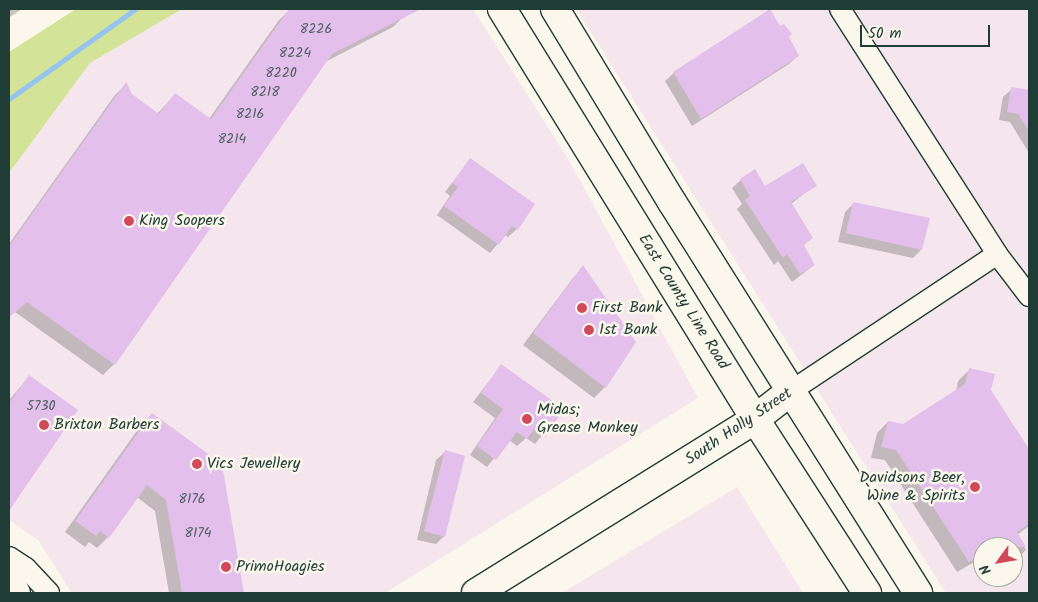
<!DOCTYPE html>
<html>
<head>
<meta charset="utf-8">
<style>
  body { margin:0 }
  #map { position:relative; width:1038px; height:602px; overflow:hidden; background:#fbf7ec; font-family:Kalam,sans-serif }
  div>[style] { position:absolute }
  .built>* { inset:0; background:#f4e6ec }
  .green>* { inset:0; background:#d3e397 }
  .shadow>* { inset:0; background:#0003 }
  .stream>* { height:5px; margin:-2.5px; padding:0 2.5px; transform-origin:2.5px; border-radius:2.5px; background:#96c4f1 }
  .building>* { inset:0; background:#e2c0eb }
  .roads { filter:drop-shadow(1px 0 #1f3d34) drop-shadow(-1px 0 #1f3d34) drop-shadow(0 1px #1f3d34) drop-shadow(0 -1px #1f3d34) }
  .minor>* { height:20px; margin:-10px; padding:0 10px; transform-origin:10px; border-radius:10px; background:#fbf7ec }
  .secondary>* { height:28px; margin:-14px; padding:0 14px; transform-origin:14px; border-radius:14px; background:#fbf7ec }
  .dots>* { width:14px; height:14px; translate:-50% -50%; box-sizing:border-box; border:2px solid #fbf7ec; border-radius:50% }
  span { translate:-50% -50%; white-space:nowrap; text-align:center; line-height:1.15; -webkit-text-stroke:5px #fbf7ec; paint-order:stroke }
  .number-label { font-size:14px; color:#505e62 }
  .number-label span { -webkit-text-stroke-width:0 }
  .poi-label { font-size:16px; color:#1f3d34 }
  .left { translate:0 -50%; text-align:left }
  .right { translate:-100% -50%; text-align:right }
  .street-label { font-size:16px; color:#1f3d34 }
  .frame { position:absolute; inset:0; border:10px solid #1f3d34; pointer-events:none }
  .north { position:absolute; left:973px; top:537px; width:50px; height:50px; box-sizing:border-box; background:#fbf7ec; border:1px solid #a3ada2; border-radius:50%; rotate:238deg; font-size:14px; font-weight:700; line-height:20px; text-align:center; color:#1f3d34 }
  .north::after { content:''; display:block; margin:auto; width:18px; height:22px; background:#d1495b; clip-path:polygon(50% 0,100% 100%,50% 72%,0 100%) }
  .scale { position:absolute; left:860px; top:25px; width:130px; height:22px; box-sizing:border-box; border:2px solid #1f3d34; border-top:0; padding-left:6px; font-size:15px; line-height:18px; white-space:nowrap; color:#1f3d34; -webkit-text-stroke:4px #fbf7ec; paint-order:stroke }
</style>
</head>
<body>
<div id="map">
  <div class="built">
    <i style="clip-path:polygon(182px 9px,473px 9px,570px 162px,698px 398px,385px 593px,72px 593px,38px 540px,9px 520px,9px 173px,90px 63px)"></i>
    <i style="clip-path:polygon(evenodd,576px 9px,1029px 9px,1029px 593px,946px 593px,576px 9px,983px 547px,1013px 547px,1013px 577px,983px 577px,983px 547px)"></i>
    <i style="clip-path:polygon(737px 487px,803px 593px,562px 593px)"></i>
  </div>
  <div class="green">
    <i style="clip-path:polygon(76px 9px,182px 9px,90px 63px,9px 173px,9px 52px)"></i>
  </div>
  <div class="shadow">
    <i style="clip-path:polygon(9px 9px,22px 9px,10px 17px)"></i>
    <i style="clip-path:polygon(291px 9px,401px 9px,404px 16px,393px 27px,325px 62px,114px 364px,103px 375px,15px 312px,9px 317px,9px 244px,115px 95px,126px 84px,131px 95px,157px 114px,175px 95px,209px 119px,279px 20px)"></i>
    <i style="clip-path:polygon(780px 28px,797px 56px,789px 64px,692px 126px,665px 81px,674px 73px)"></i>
    <i style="clip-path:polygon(1012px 89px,1025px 91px,1029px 89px,1029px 153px,1010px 122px,999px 120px,1003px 97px)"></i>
    <i style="clip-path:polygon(470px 160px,517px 229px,508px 237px,505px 235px,490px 253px,437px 215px,450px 196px,445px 192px)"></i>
    <i style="clip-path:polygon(741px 180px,765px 187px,815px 185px,791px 204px,811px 238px,803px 246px,814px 265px,792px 282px,778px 261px,774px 265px,737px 209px,742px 204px,732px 188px)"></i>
    <i style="clip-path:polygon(854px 203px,921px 250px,913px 258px,838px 242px,845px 212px)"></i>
    <i style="clip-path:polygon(583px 267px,634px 342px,605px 387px,594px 398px,523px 345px,573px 278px)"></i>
    <i style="clip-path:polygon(501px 366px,563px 410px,535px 444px,526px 438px,517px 446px,509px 440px,487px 467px,470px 455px,495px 418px,473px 402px)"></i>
    <i style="clip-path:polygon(969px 370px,990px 390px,1029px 451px,1029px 526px,1017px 535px,1026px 550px,1015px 561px,1013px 562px,1013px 547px,983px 547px,983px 557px,957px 572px,885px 460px,871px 458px,877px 433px,888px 422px,903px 426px,956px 392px,958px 381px)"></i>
    <i style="clip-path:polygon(29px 377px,12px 504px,9px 507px,9px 400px)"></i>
    <i style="clip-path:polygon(152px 414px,221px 464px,243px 593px,169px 593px,155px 511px,137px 497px,108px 537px,97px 548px,89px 542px,85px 547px,65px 532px,141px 425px)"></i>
    <i style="clip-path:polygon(445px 452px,444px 536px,436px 544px,417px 540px,436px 460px)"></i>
  </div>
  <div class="stream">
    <i style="left:9px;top:99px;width:155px;rotate:-35.5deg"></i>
  </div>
  <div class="building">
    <i style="clip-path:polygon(289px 9px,421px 9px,332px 54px,115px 365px,27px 302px,9px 317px,9px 246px,126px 82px,132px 94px,159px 114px,175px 93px,211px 119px)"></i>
    <i style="clip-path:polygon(770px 9px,780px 26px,784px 24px,792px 34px,789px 37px,799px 56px,701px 119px,673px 72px)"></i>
    <i style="clip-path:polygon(1011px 87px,1029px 90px,1029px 131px,1018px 114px,1007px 112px)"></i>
    <i style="clip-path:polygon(470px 158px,535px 204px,518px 230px,512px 226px,499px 245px,444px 206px,458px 187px,452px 183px)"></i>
    <i style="clip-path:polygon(803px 163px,817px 186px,791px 202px,813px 238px,804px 245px,815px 265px,800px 274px,787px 254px,783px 258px,745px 200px,750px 196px,740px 179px,755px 169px,765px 186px)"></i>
    <i style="clip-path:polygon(853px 202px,930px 218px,922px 250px,846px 233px)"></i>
    <i style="clip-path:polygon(583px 265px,636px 342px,606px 388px,533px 333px)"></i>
    <i style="clip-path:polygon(501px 364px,564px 409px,545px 437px,534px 429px,527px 439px,517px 432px,496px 460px,477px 446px,503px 409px,481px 393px)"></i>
    <i style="clip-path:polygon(969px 368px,995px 374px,991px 390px,1029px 449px,1029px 524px,1017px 532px,1026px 547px,1006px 547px,1003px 542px,994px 547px,983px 547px,983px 554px,969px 562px,896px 450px,881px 447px,888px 421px,903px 424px,965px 384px)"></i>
    <i style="clip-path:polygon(29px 375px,78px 410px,9px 511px,9px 403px)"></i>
    <i style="clip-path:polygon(152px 413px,222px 464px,244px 593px,182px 593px,166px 500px,147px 485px,109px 538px,100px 531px,96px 536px,75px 521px)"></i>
    <i style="clip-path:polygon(445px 450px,465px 456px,445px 537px,424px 531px)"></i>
  </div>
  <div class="roads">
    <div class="minor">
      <i style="left:840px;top:9px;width:291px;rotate:57.3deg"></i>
      <i style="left:997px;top:254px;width:53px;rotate:52.7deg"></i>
      <i style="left:791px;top:391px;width:247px;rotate:-33.6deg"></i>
      <i style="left:9px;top:557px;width:20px;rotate:33deg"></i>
      <i style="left:26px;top:568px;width:34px;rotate:47deg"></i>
      <i style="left:9px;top:569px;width:26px;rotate:65deg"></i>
    </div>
    <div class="secondary">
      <i style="left:502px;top:9px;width:482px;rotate:58.3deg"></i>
      <i style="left:755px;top:419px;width:207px;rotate:57.2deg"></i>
      <i style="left:555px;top:9px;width:226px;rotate:58.8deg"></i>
      <i style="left:672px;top:202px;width:462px;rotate:57.8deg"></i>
      <i style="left:476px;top:593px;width:329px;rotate:-31.9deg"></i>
      <i style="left:755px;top:419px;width:46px;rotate:-37.9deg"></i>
    </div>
  </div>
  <div class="dots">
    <i style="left:129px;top:221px;background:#d1495b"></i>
    <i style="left:582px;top:308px;background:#d1495b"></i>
    <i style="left:589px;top:330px;background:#d1495b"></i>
    <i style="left:527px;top:419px;background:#d1495b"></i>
    <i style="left:44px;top:425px;background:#d1495b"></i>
    <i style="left:197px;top:464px;background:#d1495b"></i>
    <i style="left:975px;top:487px;background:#d1495b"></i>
    <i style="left:226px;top:567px;background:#d1495b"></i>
  </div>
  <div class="number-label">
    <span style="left:316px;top:29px">8226</span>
    <span style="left:295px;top:53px">8224</span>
    <span style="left:281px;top:73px">8220</span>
    <span style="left:265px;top:92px">8218</span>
    <span style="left:250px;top:114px">8216</span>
    <span style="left:232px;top:139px">8214</span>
    <span style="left:41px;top:406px">5730</span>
    <span style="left:192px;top:499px">8176</span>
    <span style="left:198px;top:533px">8174</span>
  </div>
  <div class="poi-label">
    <span class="left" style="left:139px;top:221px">King Soopers</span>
    <span class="left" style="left:592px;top:308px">First Bank</span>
    <span class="left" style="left:599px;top:330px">1st Bank</span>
    <span class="left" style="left:537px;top:419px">Midas;<br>Grease Monkey</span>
    <span class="left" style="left:54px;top:425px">Brixton Barbers</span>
    <span class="left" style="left:207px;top:464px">Vics Jewellery</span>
    <span class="right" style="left:965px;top:487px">Davidsons Beer,<br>Wine &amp; Spirits</span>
    <span class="left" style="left:236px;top:567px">PrimoHoagies</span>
  </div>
  <div class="street-label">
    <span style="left:683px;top:302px;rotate:58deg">East County Line Road</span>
    <span style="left:739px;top:427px;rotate:-34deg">South Holly Street</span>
  </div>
  <div class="frame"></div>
  <div class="north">N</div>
  <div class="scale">50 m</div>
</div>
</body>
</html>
